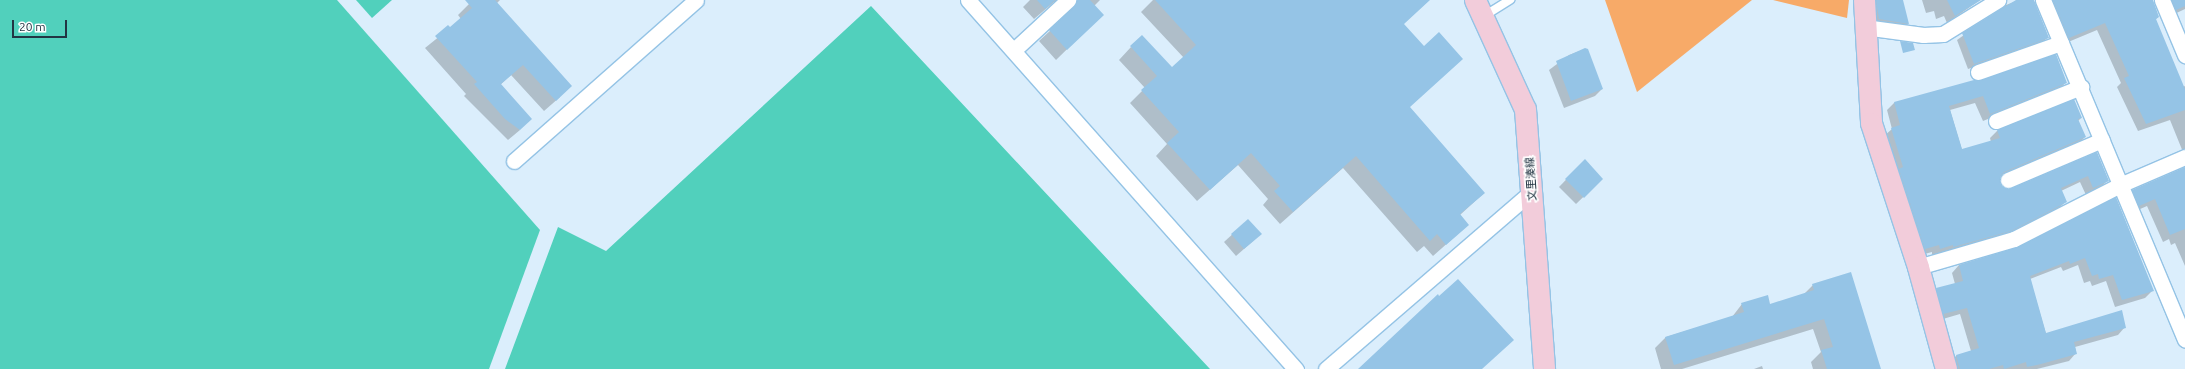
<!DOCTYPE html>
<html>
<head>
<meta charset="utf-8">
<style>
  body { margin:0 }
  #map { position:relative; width:2185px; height:369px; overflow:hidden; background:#dbeefc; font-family:Ubuntu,"Noto Sans JP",sans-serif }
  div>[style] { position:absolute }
  .green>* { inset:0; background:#f7aa68 }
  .water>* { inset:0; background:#51d0bc }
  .shadow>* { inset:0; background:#0003 }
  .building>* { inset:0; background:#95c4e6 }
  .roads { filter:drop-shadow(1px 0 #94c3e5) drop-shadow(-1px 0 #94c3e5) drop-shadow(0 1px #94c3e5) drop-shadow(0 -1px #94c3e5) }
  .lane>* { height:8px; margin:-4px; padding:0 4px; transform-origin:4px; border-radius:4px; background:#fff }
  .street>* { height:15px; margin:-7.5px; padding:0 7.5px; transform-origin:7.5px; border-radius:7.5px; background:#fff }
  .secondary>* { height:21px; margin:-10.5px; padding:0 10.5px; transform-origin:10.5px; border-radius:10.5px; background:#f2ccda }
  span { translate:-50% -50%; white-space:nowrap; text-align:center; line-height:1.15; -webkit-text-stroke:3.5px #fff; paint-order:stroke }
  .street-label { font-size:11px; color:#223543 }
  .scale { position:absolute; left:12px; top:20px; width:55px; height:18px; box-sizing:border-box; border:2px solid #223543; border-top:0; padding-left:5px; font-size:12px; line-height:14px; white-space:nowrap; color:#223543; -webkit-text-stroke:3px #fff; paint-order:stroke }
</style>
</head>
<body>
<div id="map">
  <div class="green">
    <i style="clip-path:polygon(1605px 0,1752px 0,1637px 92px)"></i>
    <i style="clip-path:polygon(1773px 0,1849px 0,1847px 18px)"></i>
  </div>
  <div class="water">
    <i style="clip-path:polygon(0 0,337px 0,540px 230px,489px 369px,0 369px)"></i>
    <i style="clip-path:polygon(356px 0,392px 0,372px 18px)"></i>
    <i style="clip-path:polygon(871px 6px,1210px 369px,505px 369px,558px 227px,606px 251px)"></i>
  </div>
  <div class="shadow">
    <i style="clip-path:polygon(473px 0,500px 0,496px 4px,560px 97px,544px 111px,511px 75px,500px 85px,520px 130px,508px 140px,464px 96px,466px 94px,425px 48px,461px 19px,458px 15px)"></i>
    <i style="clip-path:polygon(1030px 0,1100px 0,1094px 6px,1102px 15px,1056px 60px,1039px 41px,1065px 17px,1064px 5px,1054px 2px,1034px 19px,1023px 7px)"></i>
    <i style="clip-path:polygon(1153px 0,1429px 0,1403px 24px,1409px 107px,1484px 193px,1460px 215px,1468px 225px,1433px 256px,1424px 246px,1417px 252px,1343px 168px,1280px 224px,1263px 205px,1268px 199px,1238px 165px,1197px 201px,1156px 156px,1167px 144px,1130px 103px,1145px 88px,1119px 60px,1131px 47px,1172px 69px,1184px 58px,1141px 12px)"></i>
    <i style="clip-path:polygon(1867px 0,1902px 0,1908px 24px,1900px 31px,1871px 27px)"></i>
    <i style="clip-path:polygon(1922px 0,1980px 0,1947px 23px,1944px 16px,1936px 19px,1934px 11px,1926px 13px)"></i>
    <i style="clip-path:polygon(2019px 0,2033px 0,2048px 37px,2042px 43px,1968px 69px,1957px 40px,2006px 5px)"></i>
    <i style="clip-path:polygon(2051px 0,2152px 0,2158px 17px,2155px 20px,2183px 87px,2185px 86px,2185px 157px,2170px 120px,2138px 131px,2117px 87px,2121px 83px,2097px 30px,2061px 45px,2045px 6px)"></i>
    <i style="clip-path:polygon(2160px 0,2185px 0,2185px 9px,2168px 17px)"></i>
    <i style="clip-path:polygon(1585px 49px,1602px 89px,1595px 96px,1564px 108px,1549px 70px,1569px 55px)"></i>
    <i style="clip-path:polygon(2066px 82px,2059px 90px,1983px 121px,1975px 103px,1950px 110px,1962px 150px,1991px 142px,1990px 138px,1997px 131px,2074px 101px,2081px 118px,2078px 121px,2085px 137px,2078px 144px,1999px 177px,1999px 183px,2002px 188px,2012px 189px,2096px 153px,2108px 180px,2100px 188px,2086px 195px,2080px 182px,2061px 191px,2065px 202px,2058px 209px,2002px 238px,1932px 255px,1932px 252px,1917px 256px,1884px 136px,1892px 129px,1887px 110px,1894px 103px)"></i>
    <i style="clip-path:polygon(1585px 160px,1602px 179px,1576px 204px,1559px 187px)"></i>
    <i style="clip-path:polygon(2185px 168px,2185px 266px,2175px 243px,2171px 245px,2169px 239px,2163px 242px,2147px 206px,2131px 213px,2125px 198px,2133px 190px)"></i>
    <i style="clip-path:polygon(2115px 199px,2152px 291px,2145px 298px,2115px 307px,2106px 281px,2092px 286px,2090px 281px,2084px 283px,2078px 265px,2063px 271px,2061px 267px,2030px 279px,2046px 334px,2125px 327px,2118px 335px,2075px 347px,2076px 353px,2069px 361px,2037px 369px,1951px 369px,1949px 363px,1956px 356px,1971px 351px,1960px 314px,1936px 321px,1930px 296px,1937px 289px,1955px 284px,1952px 273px,1959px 265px,2018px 248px)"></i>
    <i style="clip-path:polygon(1248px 220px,1253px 241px,1236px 256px,1224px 242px)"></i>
    <i style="clip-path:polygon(1813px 285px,1880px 369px,1813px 369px,1811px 362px,1821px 352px,1813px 329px,1682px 369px,1661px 369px,1655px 348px,1666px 337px,1732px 317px,1742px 304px,1770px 305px,1804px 294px)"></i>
    <i style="clip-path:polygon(1762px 366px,1763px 369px,1754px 369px)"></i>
  </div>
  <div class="building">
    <i style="clip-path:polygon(465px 0,495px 0,572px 86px,556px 101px,523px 65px,501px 84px,532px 119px,520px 130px,505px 119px,474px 84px,477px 82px,435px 36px,448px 25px,450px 27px,472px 8px)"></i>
    <i style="clip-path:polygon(1037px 0,1055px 0,1045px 9px)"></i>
    <i style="clip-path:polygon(1077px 0,1090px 0,1104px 15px,1067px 50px,1049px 30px,1074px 7px)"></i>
    <i style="clip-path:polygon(1155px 0,1430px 0,1404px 24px,1424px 46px,1439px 32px,1463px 59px,1410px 107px,1485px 193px,1460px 214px,1469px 225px,1446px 245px,1437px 234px,1430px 241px,1356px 156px,1293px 212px,1274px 191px,1280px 186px,1251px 153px,1210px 190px,1167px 143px,1179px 132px,1141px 90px,1157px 76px,1130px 46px,1142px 35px,1172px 67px,1196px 45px)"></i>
    <i style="clip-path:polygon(1876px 0,1903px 0,1909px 24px,1879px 19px)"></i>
    <i style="clip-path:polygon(1947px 0,1981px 0,1955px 16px)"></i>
    <i style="clip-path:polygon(2016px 0,2034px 0,2049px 38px,1974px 64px,1962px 33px)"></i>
    <i style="clip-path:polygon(2053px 0,2153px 0,2159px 17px,2156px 19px,2185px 89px,2185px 110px,2146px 124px,2124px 78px,2129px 76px,2105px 23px,2069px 38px)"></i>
    <i style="clip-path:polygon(2172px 0,2185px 0,2185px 6px,2176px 10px)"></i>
    <i style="clip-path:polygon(1900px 41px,1913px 43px,1915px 50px,1903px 53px)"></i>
    <i style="clip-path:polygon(1585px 48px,1588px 49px,1603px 89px,1571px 101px,1556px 61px)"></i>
    <i style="clip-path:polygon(2056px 54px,2067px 83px,1990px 114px,1983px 96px,1949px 106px,1962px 149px,2000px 138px,1997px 130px,2074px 99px,2082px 118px,2078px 119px,2086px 137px,2004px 172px,2001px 175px,2000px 183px,2003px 187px,2012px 188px,2097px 152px,2109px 181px,2093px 188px,2088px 176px,2061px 188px,2067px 202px,2011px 231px,1953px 247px,1953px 245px,1940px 249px,1939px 245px,1925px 249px,1899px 169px,1903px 167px,1891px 128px,1900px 125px,1894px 102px,1974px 80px,1981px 80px)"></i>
    <i style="clip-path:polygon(1585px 159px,1603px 179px,1584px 198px,1565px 179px)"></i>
    <i style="clip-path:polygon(2185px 167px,2185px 229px,2170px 235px,2155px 199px,2139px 206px,2132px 190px)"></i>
    <i style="clip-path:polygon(2116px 197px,2154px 291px,2122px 300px,2113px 275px,2099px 279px,2098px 274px,2092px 276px,2085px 258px,2070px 264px,2069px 261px,2030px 276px,2046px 333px,2122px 310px,2126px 328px,2074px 342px,2077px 354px,2041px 364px,2027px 367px,2026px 362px,2004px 369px,2003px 365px,1989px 369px,1960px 369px,1956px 355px,1979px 348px,1967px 308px,1943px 314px,1936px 288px,1963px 281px,1959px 265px,2018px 247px)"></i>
    <i style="clip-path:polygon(1248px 219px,1262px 234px,1244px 249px,1231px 234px)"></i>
    <i style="clip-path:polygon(1851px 272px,1881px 369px,1827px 369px,1821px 350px,1833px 347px,1824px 319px,1674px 365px,1665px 337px,1744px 312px,1741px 303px,1768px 295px,1770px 304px,1814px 290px,1812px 284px)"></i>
    <i style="clip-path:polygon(1458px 279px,1514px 340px,1482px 369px,1358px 369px,1438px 294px,1439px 296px)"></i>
  </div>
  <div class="roads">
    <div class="lane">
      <i style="left:1484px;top:16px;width:31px;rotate:-32deg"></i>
    </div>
    <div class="street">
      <i style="left:968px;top:0;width:494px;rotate:48.4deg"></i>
      <i style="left:2043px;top:0;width:368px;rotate:67.3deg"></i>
      <i style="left:2162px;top:0;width:60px;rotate:67.3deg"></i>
      <i style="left:1864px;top:27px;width:60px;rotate:7.7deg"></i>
      <i style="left:1923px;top:35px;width:20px;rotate:-3deg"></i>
      <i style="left:1943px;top:34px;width:65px;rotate:-31.7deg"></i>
      <i style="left:1014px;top:50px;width:74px;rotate:-42.8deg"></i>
      <i style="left:1978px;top:72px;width:88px;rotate:-19.3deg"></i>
      <i style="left:1996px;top:121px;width:92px;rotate:-21.8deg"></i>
      <i style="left:514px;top:161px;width:243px;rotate:-41.5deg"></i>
      <i style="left:2008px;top:180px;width:102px;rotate:-23.1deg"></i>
      <i style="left:1918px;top:267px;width:100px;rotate:-16.3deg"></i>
      <i style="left:2014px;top:239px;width:119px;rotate:-27deg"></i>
      <i style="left:2120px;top:185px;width:71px;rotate:-23.3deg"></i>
      <i style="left:1326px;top:369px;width:272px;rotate:-40.8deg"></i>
    </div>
    <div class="secondary">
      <i style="left:1475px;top:0;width:120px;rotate:65.4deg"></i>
      <i style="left:1525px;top:109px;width:261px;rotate:85.8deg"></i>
      <i style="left:1864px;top:0;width:123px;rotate:86.7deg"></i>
      <i style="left:1871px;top:123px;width:151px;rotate:71.9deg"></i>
      <i style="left:1918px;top:267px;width:106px;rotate:74.6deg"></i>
    </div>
  </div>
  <div class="street-label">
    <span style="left:1531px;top:179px;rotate:-94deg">文里湊線</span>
  </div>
  <div class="scale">20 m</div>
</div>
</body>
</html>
